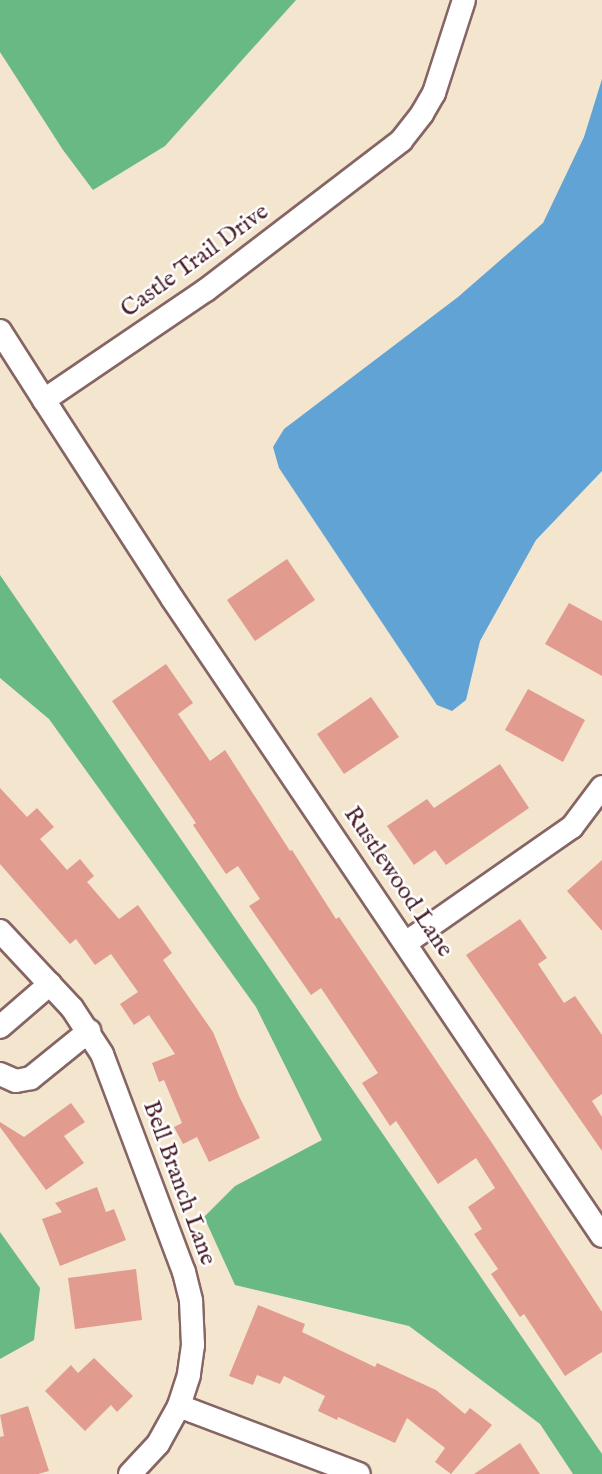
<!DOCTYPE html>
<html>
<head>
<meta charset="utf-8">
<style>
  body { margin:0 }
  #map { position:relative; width:602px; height:1474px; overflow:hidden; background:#f4e6ce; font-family:"IM FELL English",serif }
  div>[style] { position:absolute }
  .forest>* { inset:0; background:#68b984 }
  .water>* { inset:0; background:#60a3d4 }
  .building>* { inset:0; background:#e19b8f }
  .roads { filter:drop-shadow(2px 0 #866564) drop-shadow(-2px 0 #866564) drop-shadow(0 2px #866564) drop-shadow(0 -2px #866564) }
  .minor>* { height:22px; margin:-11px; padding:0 11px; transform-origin:11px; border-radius:11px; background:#fff }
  span { translate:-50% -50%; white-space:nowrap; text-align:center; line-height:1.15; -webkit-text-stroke:5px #fff; paint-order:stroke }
  .street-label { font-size:24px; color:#4a1f2b }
</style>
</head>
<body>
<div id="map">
  <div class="forest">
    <i style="clip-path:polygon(0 0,296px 0,165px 146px,93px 190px,63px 150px,0 52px)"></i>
    <i style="clip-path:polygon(0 575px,602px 1454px,602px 1474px,573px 1474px,540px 1424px,409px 1326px,235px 1285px,204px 1217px,235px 1186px,322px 1140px,256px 1007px,49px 719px,0 678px)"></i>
    <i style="clip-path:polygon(0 1232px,40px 1288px,34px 1340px,0 1359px)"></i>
  </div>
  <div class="water">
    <i style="clip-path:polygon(602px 79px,602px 471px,536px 540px,480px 641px,466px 700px,452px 711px,437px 705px,279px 468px,273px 447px,284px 429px,458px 297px,543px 223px,584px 137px)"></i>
  </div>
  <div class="building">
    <i style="clip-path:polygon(287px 559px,315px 600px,255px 641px,227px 600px)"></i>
    <i style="clip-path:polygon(569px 603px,602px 621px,602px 676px,545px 644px)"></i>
    <i style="clip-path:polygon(166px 664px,193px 703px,178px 714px,210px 761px,225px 750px,290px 851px,292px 850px,336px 919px,339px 917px,494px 1146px,602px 1312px,602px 1352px,565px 1376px,524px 1314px,520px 1317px,491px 1274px,498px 1269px,474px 1234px,482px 1229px,468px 1207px,495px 1188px,476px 1158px,438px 1184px,396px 1121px,390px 1126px,362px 1083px,378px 1073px,321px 988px,311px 995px,249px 906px,260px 899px,238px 866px,226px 874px,193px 825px,196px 823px,112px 701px)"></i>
    <i style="clip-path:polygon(528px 689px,585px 720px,563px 762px,505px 730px)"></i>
    <i style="clip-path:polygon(371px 697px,399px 737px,344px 774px,317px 734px)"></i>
    <i style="clip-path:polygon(500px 764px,529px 808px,446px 865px,435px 850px,414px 865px,387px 826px,427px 799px,434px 808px)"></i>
    <i style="clip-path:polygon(0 788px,27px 817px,37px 808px,54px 827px,40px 839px,67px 870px,80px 859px,94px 876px,87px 882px,119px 919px,138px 905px,172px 953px,163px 960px,213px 1032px,239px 1096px,260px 1138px,209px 1162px,197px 1137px,183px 1144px,174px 1127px,182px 1123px,164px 1080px,159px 1082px,152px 1063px,175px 1054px,149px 1015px,134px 1025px,120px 1004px,138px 992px,111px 954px,95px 965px,76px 939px,70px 944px,0 864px)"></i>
    <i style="clip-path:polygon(602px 860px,602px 931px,567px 891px)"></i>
    <i style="clip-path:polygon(520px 919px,547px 958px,538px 964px,564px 1003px,575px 996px,602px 1035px,602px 1094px,592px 1101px,602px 1117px,602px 1151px,466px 955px)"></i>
    <i style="clip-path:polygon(71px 1103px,85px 1122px,64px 1136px,84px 1163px,46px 1190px,0 1127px,0 1122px,24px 1137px)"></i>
    <i style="clip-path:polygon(97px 1187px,106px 1212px,114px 1209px,126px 1240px,60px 1266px,42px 1219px,62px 1212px,55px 1203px)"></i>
    <i style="clip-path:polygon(136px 1269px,142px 1320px,75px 1329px,68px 1278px)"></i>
    <i style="clip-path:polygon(258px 1305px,305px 1324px,302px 1332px,375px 1367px,377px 1363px,436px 1390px,465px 1414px,470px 1408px,492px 1425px,451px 1474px,435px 1462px,445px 1448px,407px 1418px,395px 1443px,338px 1417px,337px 1420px,318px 1411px,325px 1396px,284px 1376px,280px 1384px,257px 1375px,253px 1385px,229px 1376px)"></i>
    <i style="clip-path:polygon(94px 1358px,133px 1396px,117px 1412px,111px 1405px,85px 1431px,45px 1391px,71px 1365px,78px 1373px)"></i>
    <i style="clip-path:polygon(28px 1406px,49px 1471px,38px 1474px,0 1474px,0 1437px,4px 1436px,0 1415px)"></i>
    <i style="clip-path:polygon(520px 1443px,540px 1474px,474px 1474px)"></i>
  </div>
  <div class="roads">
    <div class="minor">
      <i style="left:464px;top:0;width:98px;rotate:107.9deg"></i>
      <i style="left:434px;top:93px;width:24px;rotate:120deg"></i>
      <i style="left:422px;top:114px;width:34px;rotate:128deg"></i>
      <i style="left:401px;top:141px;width:245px;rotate:142.6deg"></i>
      <i style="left:206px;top:290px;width:196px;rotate:145.8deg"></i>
      <i style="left:44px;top:400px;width:236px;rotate:57.1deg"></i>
      <i style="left:172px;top:598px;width:769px;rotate:56.02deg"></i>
      <i style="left:0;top:331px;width:82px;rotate:57.5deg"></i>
      <i style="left:0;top:931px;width:105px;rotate:46.9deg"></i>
      <i style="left:72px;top:1008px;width:55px;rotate:56.9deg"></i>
      <i style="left:102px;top:1054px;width:233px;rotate:69.4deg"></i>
      <i style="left:184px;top:1272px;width:30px;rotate:76deg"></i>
      <i style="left:191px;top:1301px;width:44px;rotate:87.4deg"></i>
      <i style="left:193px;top:1345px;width:30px;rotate:98deg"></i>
      <i style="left:189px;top:1375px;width:33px;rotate:108deg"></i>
      <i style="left:179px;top:1406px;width:43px;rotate:118.9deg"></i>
      <i style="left:158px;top:1444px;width:41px;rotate:133deg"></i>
      <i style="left:407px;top:942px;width:201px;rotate:-34.9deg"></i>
      <i style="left:572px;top:827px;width:50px;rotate:-53.1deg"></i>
      <i style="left:0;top:1027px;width:66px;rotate:-40.7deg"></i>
      <i style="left:0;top:1074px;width:17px;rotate:24deg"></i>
      <i style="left:16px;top:1081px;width:15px;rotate:-11deg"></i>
      <i style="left:31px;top:1078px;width:75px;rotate:-39deg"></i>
      <i style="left:179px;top:1406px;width:192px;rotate:20.7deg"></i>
    </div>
  </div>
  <div class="street-label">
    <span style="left:195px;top:261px;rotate:-36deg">Castle Trail Drive</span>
    <span style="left:398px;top:882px;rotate:56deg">Rustlewood Lane</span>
    <span style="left:179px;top:1183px;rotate:70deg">Bell Branch Lane</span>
  </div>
</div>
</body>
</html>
